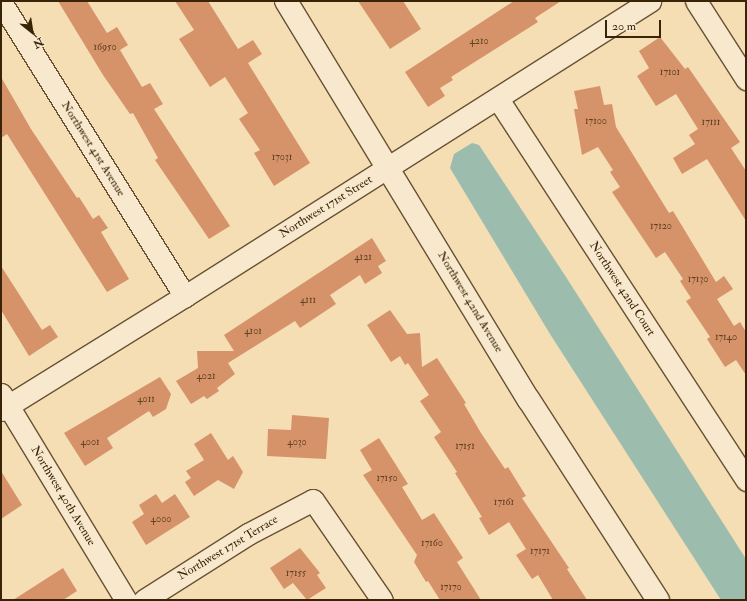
<!DOCTYPE html>
<html>
<head>
<meta charset="utf-8">
<style>
  body { margin:0 }
  #map { position:relative; width:747px; height:601px; overflow:hidden; background:#f5ddb4; font-family:"IM FELL Double Pica",serif }
  div>[style] { position:absolute }
  .water>* { inset:0; background:#9cbcad }
  .building>* { inset:0; background:#d6936a }
  .roads { filter:drop-shadow(1px 0 #685233) drop-shadow(-1px 0 #685233) drop-shadow(0 1px #685233) drop-shadow(0 -1px #685233) }
  .street>* { height:21px; margin:-10.5px; padding:0 10.5px; transform-origin:10.5px; border-radius:10.5px; background:#f8e9ce }
  .secondary>* { height:22px; margin:-11px; padding:0 11px; transform-origin:11px; border-radius:11px; background:#f8e9ce }
  span { translate:-50% -50%; white-space:nowrap; text-align:center; line-height:1.15; -webkit-text-stroke:3px #f8e9ce; paint-order:stroke }
  .number-label { font-size:10px; color:#604020 }
  .number-label span { -webkit-text-stroke-width:0 }
  .street-label { font-size:12px; color:#392408 }
  .frame { position:absolute; inset:0; border:2px solid #392408; pointer-events:none }
  .north { position:absolute; left:12px; top:12px; width:40px; height:40px; -webkit-text-stroke:3px #f8e9ce; paint-order:stroke; rotate:150deg; font-size:11px; font-weight:700; line-height:16px; text-align:center; color:#392408 }
  .north::after { content:''; display:block; margin:auto; width:14px; height:18px; background:#392408; clip-path:polygon(50% 0,100% 100%,50% 72%,0 100%) }
  .scale { position:absolute; left:605px; top:20px; width:56px; height:18px; box-sizing:border-box; border:2px solid #392408; border-top:0; padding-left:5px; font-size:12px; line-height:14px; white-space:nowrap; color:#392408; -webkit-text-stroke:3px #f8e9ce; paint-order:stroke }
</style>
</head>
<body>
<div id="map">
  <div class="water">
    <i style="clip-path:polygon(472px 143px,479px 145px,566px 277px,746px 559px,746px 600px,721px 600px,550px 334px,450px 168px,454px 154px)"></i>
  </div>
  <div class="building">
    <i style="clip-path:polygon(58px 1px,87px 1px,107px 33px,117px 27px,128px 45px,120px 50px,142px 87px,150px 83px,163px 104px,154px 109px,230px 226px,209px 239px,155px 160px,158px 158px,133px 113px,130px 114px,103px 75px)"></i>
    <i style="clip-path:polygon(175px 1px,208px 1px,238px 49px,253px 40px,262px 54px,248px 63px,310px 163px,274px 186px,254px 153px,260px 150px,239px 119px,248px 113px,225px 77px,210px 87px,179px 39px,194px 30px)"></i>
    <i style="clip-path:polygon(358px 1px,403px 1px,421px 29px,390px 49px)"></i>
    <i style="clip-path:polygon(514px 1px,561px 1px,535px 18px,538px 22px,451px 77px,453px 80px,440px 88px,445px 96px,428px 107px,405px 72px)"></i>
    <i style="clip-path:polygon(660px 37px,685px 69px,688px 67px,740px 142px,731px 148px,746px 171px,746px 221px,707px 159px,682px 174px,673px 158px,695px 144px,689px 135px,698px 129px,676px 94px,656px 106px,637px 76px,649px 68px,639px 51px)"></i>
    <i style="clip-path:polygon(1px 77px,31px 129px,77px 198px,79px 197px,93px 219px,99px 215px,108px 228px,101px 232px,129px 279px,107px 292px,7px 134px,1px 138px)"></i>
    <i style="clip-path:polygon(600px 86px,604px 105px,612px 104px,616px 127px,669px 213px,673px 211px,716px 282px,724px 276px,733px 289px,717px 299px,734px 326px,740px 322px,746px 332px,746px 375px,736px 360px,725px 367px,707px 339px,710px 337px,686px 301px,691px 298px,680px 281px,683px 279px,665px 252px,656px 258px,612px 192px,620px 187px,610px 172px,613px 170px,598px 147px,582px 155px,574px 109px,578px 109px,574px 91px)"></i>
    <i style="clip-path:polygon(372px 238px,386px 261px,378px 266px,382px 273px,365px 284px,360px 275px,330px 295px,336px 304px,300px 328px,295px 321px,228px 363px,235px 374px,217px 388px,219px 391px,207px 399px,204px 396px,191px 404px,176px 381px,198px 368px,197px 351px,234px 351px,224px 335px)"></i>
    <i style="clip-path:polygon(1px 266px,42px 330px,50px 325px,58px 337px,29px 356px,1px 310px)"></i>
    <i style="clip-path:polygon(390px 310px,407px 334px,420px 333px,422px 367px,437px 358px,466px 403px,464px 404px,481px 433px,505px 469px,508px 467px,526px 496px,522px 498px,569px 568px,567px 569px,587px 600px,553px 600px,538px 575px,532px 579px,516px 555px,526px 549px,509px 522px,489px 535px,479px 518px,482px 517px,455px 473px,457px 472px,434px 437px,441px 432px,420px 401px,429px 395px,408px 363px,405px 365px,400px 356px,391px 362px,367px 325px)"></i>
    <i style="clip-path:polygon(160px 377px,171px 394px,166px 409px,153px 417px,149px 411px,107px 438px,113px 448px,85px 466px,64px 433px)"></i>
    <i style="clip-path:polygon(292px 415px,329px 418px,326px 459px,267px 456px,268px 429px,291px 430px)"></i>
    <i style="clip-path:polygon(211px 433px,228px 460px,233px 456px,243px 472px,234px 489px,218px 480px,194px 496px,185px 482px,191px 478px,186px 471px,204px 460px,194px 444px)"></i>
    <i style="clip-path:polygon(379px 438px,408px 484px,402px 487px,422px 520px,434px 513px,463px 558px,457px 562px,481px 600px,440px 600px,428px 581px,426px 582px,414px 562px,417px 555px,363px 475px,372px 470px,360px 450px)"></i>
    <i style="clip-path:polygon(1px 471px,22px 505px,1px 519px)"></i>
    <i style="clip-path:polygon(156px 494px,162px 503px,175px 494px,190px 517px,146px 545px,132px 522px,144px 514px,139px 505px)"></i>
    <i style="clip-path:polygon(300px 548px,320px 573px,317px 575px,326px 588px,307px 600px,293px 583px,284px 589px,270px 568px)"></i>
    <i style="clip-path:polygon(63px 568px,77px 591px,63px 600px,13px 600px)"></i>
  </div>
  <div class="roads">
    <div class="street">
      <i style="left:696px;top:1px;width:93px;rotate:57.3deg"></i>
      <i style="left:1px;top:2px;width:347px;rotate:58deg"></i>
      <i style="left:498px;top:99px;width:455px;rotate:56.9deg"></i>
      <i style="left:1px;top:394px;width:241px;rotate:58.8deg"></i>
      <i style="left:1px;top:410px;width:216px;rotate:-31.8deg"></i>
      <i style="left:185px;top:296px;width:551px;rotate:-32.39deg"></i>
      <i style="left:144px;top:600px;width:123px;rotate:-32.4deg"></i>
      <i style="left:248px;top:534px;width:73px;rotate:-27.6deg"></i>
      <i style="left:313px;top:500px;width:121px;rotate:55.4deg"></i>
    </div>
    <div class="secondary">
      <i style="left:286px;top:1px;width:467px;rotate:58.7deg"></i>
      <i style="left:529px;top:400px;width:238px;rotate:57.2deg"></i>
    </div>
  </div>
  <div class="number-label">
    <span style="left:479px;top:42px">4210</span>
    <span style="left:105px;top:48px">16950</span>
    <span style="left:670px;top:73px">17101</span>
    <span style="left:596px;top:122px">17100</span>
    <span style="left:711px;top:123px">17111</span>
    <span style="left:282px;top:158px">17031</span>
    <span style="left:661px;top:227px">17120</span>
    <span style="left:363px;top:258px">4121</span>
    <span style="left:698px;top:280px">17130</span>
    <span style="left:308px;top:301px">4111</span>
    <span style="left:253px;top:332px">4101</span>
    <span style="left:726px;top:338px">17140</span>
    <span style="left:206px;top:377px">4021</span>
    <span style="left:146px;top:400px">4011</span>
    <span style="left:90px;top:443px">4001</span>
    <span style="left:297px;top:443px">4030</span>
    <span style="left:465px;top:447px">17151</span>
    <span style="left:387px;top:479px">17150</span>
    <span style="left:504px;top:503px">17161</span>
    <span style="left:161px;top:520px">4000</span>
    <span style="left:432px;top:544px">17160</span>
    <span style="left:540px;top:552px">17171</span>
    <span style="left:296px;top:574px">17155</span>
    <span style="left:451px;top:588px">17170</span>
  </div>
  <div class="street-label">
    <span style="left:93px;top:149px;rotate:58deg">Northwest 41st Avenue</span>
    <span style="left:326px;top:207px;rotate:-32deg">Northwest 171st Street</span>
    <span style="left:622px;top:289px;rotate:57deg">Northwest 42nd Court</span>
    <span style="left:470px;top:302px;rotate:59deg">Northwest 42nd Avenue</span>
    <span style="left:63px;top:496px;rotate:59deg">Northwest 40th Avenue</span>
    <span style="left:228px;top:548px;rotate:-31deg">Northwest 171st Terrace</span>
  </div>
  <div class="frame"></div>
  <div class="north">N</div>
  <div class="scale">20 m</div>
</div>
</body>
</html>
